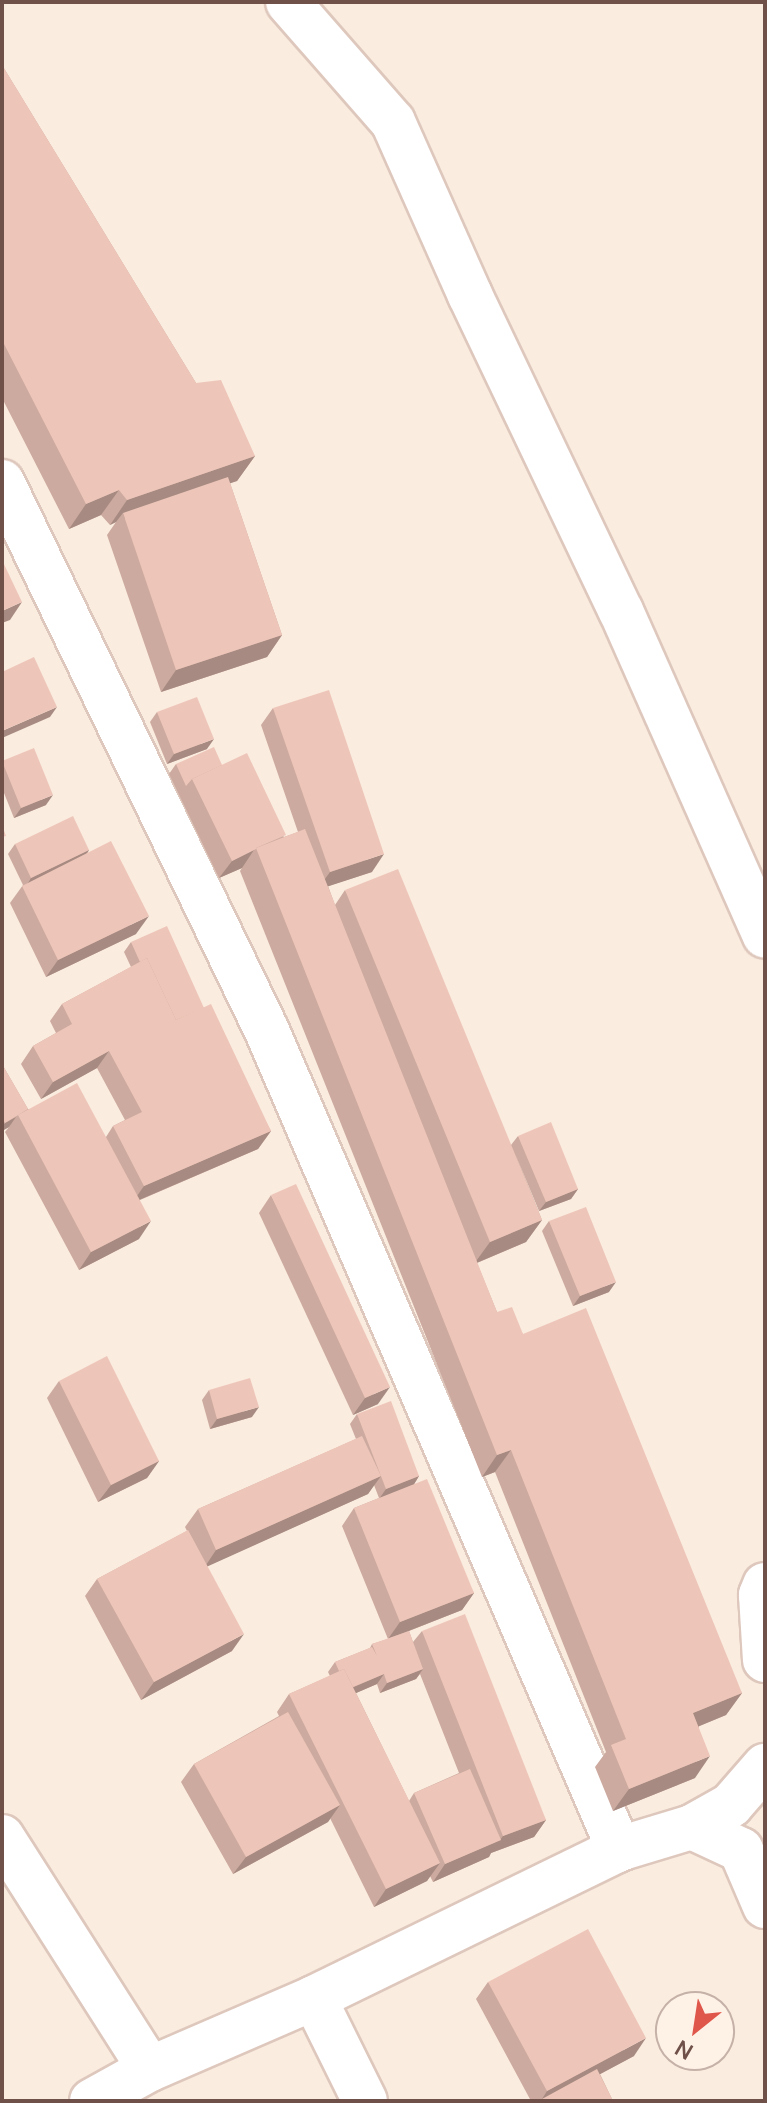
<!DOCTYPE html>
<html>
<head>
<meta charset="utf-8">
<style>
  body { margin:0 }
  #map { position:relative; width:767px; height:2103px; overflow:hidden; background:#faecdf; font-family:Manrope,sans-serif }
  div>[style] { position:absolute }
  .roads { filter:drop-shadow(2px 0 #dec7bc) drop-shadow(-2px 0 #dec7bc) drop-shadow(0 2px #dec7bc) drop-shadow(0 -2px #dec7bc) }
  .minor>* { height:44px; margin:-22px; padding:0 22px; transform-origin:22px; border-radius:22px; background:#fff }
  .wall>* { inset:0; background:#cdaa9f }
  .shaded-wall>* { inset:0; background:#a78b82 }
  .building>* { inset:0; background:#eec6b9 }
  span { translate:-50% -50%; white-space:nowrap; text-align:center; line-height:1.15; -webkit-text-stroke:7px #fef1e5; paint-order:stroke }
  .frame { position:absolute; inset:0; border:4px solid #6f5149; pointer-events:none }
  .north { position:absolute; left:655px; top:1991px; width:80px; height:80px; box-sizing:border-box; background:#fef1e5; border:2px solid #c5b1a7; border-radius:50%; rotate:210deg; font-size:22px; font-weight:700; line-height:32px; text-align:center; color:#6f5149 }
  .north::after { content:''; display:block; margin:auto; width:28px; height:36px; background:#df564a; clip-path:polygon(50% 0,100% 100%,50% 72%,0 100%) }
</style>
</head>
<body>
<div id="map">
  <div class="roads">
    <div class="minor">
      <i style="left:288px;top:2px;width:159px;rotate:48.8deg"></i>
      <i style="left:393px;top:122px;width:189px;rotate:66deg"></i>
      <i style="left:470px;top:295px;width:350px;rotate:64.5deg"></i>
      <i style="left:621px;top:611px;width:355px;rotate:66.1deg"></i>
      <i style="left:2px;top:482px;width:610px;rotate:64.23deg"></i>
      <i style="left:267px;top:1031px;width:891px;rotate:66.72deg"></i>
      <i style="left:765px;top:1585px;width:11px;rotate:112deg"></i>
      <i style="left:761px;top:1595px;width:65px;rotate:86.5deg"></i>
      <i style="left:692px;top:1827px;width:54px;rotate:25.1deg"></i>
      <i style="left:741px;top:1850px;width:61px;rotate:66.8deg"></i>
      <i style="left:2px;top:1837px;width:275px;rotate:57.5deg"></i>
      <i style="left:314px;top:1998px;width:115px;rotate:63.7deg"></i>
      <i style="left:92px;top:2101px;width:66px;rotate:-28.9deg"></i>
      <i style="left:150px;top:2069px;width:179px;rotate:-23.4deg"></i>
      <i style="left:314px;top:1998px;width:339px;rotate:-26deg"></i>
      <i style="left:619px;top:1849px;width:76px;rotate:-16.8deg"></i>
      <i style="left:692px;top:1827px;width:45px;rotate:-29.4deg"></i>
      <i style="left:731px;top:1805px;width:52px;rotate:-48.9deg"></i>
    </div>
  </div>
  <div class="wall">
    <i style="clip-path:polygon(2px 65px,196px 383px,255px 456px,237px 481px,230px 483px,282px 635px,267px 657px,161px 692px,107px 535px,116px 522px,110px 525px,101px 515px,69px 529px,2px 398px)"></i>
    <i style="clip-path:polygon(273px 708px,372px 872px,328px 886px,335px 905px,345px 890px,511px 1145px,518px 1136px,578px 1189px,571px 1199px,539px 1211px,514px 1151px,542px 1220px,526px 1242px,477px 1263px,497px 1312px,523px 1334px,742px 1693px,726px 1715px,699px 1726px,695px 1778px,613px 1811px,595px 1767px,606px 1752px,495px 1472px,482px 1477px,240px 871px,242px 868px,219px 878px,169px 774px,176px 764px,222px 765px,284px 837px,298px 832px,261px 725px)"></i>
    <i style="clip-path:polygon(157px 712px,207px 749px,167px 764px,150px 722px)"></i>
    <i style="clip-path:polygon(2px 762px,46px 805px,14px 818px,2px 788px)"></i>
    <i style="clip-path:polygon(15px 844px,89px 850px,87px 854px,136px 934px,46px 977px,10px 903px,23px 885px,8px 854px)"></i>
    <i style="clip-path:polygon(131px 942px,204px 1008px,271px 1131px,258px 1149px,140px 1200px,139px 1239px,79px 1270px,5px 1132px,9px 1127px,2px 1131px,2px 1064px,28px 1109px,106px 1137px,113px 1126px,125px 1120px,97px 1068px,41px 1099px,21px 1064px,33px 1046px,56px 1033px,50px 1021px,62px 1004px,131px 967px,124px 952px)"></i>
    <i style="clip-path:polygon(271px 1195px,378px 1404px,353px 1415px,259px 1213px)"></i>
    <i style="clip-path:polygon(549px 1221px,609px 1292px,573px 1306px,542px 1231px)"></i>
    <i style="clip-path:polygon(59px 1381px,159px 1461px,147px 1478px,98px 1502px,47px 1398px)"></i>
    <i style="clip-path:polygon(209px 1390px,252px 1417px,210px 1429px,202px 1400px)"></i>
    <i style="clip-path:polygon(evenodd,357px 1414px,419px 1476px,414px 1484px,474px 1593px,462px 1610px,409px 1631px,413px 1642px,422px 1631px,546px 1820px,534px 1837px,491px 1853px,489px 1857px,433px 1882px,430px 1876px,427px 1881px,374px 1907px,330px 1818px,328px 1822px,233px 1874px,181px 1782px,194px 1764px,279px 1716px,277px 1712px,289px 1694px,330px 1676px,328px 1672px,335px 1662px,370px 1648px,372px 1644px,388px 1639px,342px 1526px,354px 1508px,379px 1498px,374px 1485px,368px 1494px,207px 1566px,232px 1651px,141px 1700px,85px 1596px,97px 1579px,187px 1531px,185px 1527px,198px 1509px,356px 1439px,350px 1424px,357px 1414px,420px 1674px,459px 1773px,414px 1793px,409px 1801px,356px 1693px,377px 1684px,380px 1693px,416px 1679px,420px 1674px)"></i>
    <i style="clip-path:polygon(488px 1982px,634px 2056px,600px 2074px,613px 2101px,531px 2101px,476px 1999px)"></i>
  </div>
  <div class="shaded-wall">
    <i style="clip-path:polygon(255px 456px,237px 481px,125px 519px,123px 513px,116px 522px,110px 525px,127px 500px)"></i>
    <i style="clip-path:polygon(119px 490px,101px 515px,69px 529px,86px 504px)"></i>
    <i style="clip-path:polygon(22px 602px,10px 620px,2px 623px,2px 611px)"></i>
    <i style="clip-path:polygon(282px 635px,267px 657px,161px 692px,176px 670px)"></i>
    <i style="clip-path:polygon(57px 707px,50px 717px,2px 738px,2px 731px)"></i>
    <i style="clip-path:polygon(214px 739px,207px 749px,167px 764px,174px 754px)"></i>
    <i style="clip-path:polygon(53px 795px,46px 805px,14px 818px,21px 808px)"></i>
    <i style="clip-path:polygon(89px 850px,82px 860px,25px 888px,31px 878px)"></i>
    <i style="clip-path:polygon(254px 850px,242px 868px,219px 878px,232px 861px)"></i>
    <i style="clip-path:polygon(384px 854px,372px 872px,317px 890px,330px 872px)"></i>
    <i style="clip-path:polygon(149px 916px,136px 934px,46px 977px,58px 960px)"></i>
    <i style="clip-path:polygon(109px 1051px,97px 1068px,41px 1099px,53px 1082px)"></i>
    <i style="clip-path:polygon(16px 1117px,9px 1127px,2px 1131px,2px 1127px,5px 1123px)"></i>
    <i style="clip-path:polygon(271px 1131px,258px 1149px,132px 1203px,144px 1186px)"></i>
    <i style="clip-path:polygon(578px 1189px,571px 1199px,539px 1211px,546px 1202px)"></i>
    <i style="clip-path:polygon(542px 1220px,526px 1242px,474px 1264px,490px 1242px)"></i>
    <i style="clip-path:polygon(151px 1221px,139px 1239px,79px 1270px,91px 1252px)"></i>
    <i style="clip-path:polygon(616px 1282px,609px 1292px,573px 1306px,580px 1296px)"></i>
    <i style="clip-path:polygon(390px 1387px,378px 1404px,353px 1415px,365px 1398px)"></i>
    <i style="clip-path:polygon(259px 1407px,252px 1417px,210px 1429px,217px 1419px)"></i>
    <i style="clip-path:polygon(511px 1450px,495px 1472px,482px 1477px,497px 1455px)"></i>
    <i style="clip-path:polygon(159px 1461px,147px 1478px,98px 1502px,111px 1485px)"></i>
    <i style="clip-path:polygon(381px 1476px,368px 1494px,204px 1568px,216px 1550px)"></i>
    <i style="clip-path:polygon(419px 1476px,413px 1486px,379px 1499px,386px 1489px)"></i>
    <i style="clip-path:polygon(474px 1593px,462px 1610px,388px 1639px,400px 1622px)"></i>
    <i style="clip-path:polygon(244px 1634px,232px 1651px,141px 1700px,154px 1682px)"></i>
    <i style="clip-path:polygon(423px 1669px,416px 1679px,380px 1693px,387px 1683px)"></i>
    <i style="clip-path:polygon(384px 1674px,377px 1684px,340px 1700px,347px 1690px)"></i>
    <i style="clip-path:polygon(742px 1693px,726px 1715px,678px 1735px,693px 1713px)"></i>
    <i style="clip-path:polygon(710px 1756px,695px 1778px,613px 1811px,629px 1789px)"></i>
    <i style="clip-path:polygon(340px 1805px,328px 1822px,233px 1874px,246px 1857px)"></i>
    <i style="clip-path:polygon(546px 1820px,534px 1837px,491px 1853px,489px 1857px,433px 1882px,445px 1864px,500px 1840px,503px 1836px)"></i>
    <i style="clip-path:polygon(440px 1863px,427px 1881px,374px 1907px,386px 1889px)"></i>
    <i style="clip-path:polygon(646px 2038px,634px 2056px,550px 2101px,542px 2099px,547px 2091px)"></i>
  </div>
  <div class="building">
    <i style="clip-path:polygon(2px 65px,196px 383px,221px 380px,255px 456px,127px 500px,119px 490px,86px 504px,2px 340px)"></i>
    <i style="clip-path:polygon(228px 477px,282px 635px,176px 670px,123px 513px)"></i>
    <i style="clip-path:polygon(2px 560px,22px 602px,2px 611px)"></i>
    <i style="clip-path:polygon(34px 657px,57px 707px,2px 731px,2px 672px)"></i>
    <i style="clip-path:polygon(329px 690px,384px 854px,330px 872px,273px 708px)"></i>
    <i style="clip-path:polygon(197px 697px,214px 739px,174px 754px,157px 712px)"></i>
    <i style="clip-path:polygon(214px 747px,222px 765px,192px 779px,186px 786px,176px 764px)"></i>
    <i style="clip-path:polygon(34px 748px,53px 795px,21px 808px,2px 761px)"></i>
    <i style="clip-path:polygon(247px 753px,286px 835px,256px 848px,256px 849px,232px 861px,192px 779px)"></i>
    <i style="clip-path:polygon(73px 816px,89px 850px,31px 878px,15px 844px)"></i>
    <i style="clip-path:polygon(2px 825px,6px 836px,2px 837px)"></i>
    <i style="clip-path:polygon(305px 829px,497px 1312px,512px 1307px,523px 1334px,586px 1308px,742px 1693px,693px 1713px,710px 1756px,629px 1789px,611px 1745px,626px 1739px,511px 1450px,497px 1455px,256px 848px)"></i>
    <i style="clip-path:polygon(111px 841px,149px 916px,58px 960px,22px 886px)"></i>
    <i style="clip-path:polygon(398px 869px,542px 1220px,490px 1242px,345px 890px)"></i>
    <i style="clip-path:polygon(167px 926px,204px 1008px,176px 1020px,147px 958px,140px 962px,131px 942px)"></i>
    <i style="clip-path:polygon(147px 958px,176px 1020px,211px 1004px,271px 1131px,144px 1186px,113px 1126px,142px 1112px,109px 1051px,53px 1082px,33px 1046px,72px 1024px,62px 1004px)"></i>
    <i style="clip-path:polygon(2px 1064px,28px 1109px,5px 1123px,2px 1118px)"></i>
    <i style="clip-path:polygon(77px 1083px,151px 1221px,91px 1252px,18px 1115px)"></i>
    <i style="clip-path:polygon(551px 1122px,578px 1189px,546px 1202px,518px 1136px)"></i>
    <i style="clip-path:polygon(296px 1184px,390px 1387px,365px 1398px,271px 1195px)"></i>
    <i style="clip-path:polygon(586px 1207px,616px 1282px,580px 1296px,549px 1221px)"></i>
    <i style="clip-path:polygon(107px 1356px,159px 1461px,111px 1485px,59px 1381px)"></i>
    <i style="clip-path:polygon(250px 1378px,259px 1407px,217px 1419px,209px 1390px)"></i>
    <i style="clip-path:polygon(391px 1401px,419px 1476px,386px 1489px,357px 1414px)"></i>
    <i style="clip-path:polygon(362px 1436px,381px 1476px,216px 1550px,198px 1509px)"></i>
    <i style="clip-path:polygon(427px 1479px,474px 1593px,400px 1622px,354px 1508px)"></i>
    <i style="clip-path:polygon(188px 1530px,244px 1634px,154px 1682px,97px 1579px)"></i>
    <i style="clip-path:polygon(465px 1614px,546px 1820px,503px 1836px,422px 1631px)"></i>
    <i style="clip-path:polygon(409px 1631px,423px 1669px,387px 1683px,384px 1674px,353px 1687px,344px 1669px,339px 1671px,335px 1662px,372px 1647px,377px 1656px,372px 1644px)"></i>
    <i style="clip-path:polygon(344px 1669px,440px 1863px,386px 1889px,289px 1694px)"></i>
    <i style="clip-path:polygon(288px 1712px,340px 1805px,246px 1857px,194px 1764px)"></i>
    <i style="clip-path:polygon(470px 1769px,501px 1840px,445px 1864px,414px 1793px)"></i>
    <i style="clip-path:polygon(588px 1929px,646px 2038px,547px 2091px,488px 1982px)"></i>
    <i style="clip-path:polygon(597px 2069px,613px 2101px,543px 2101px,542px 2099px)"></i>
  </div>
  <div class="frame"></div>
  <div class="north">N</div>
</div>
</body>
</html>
